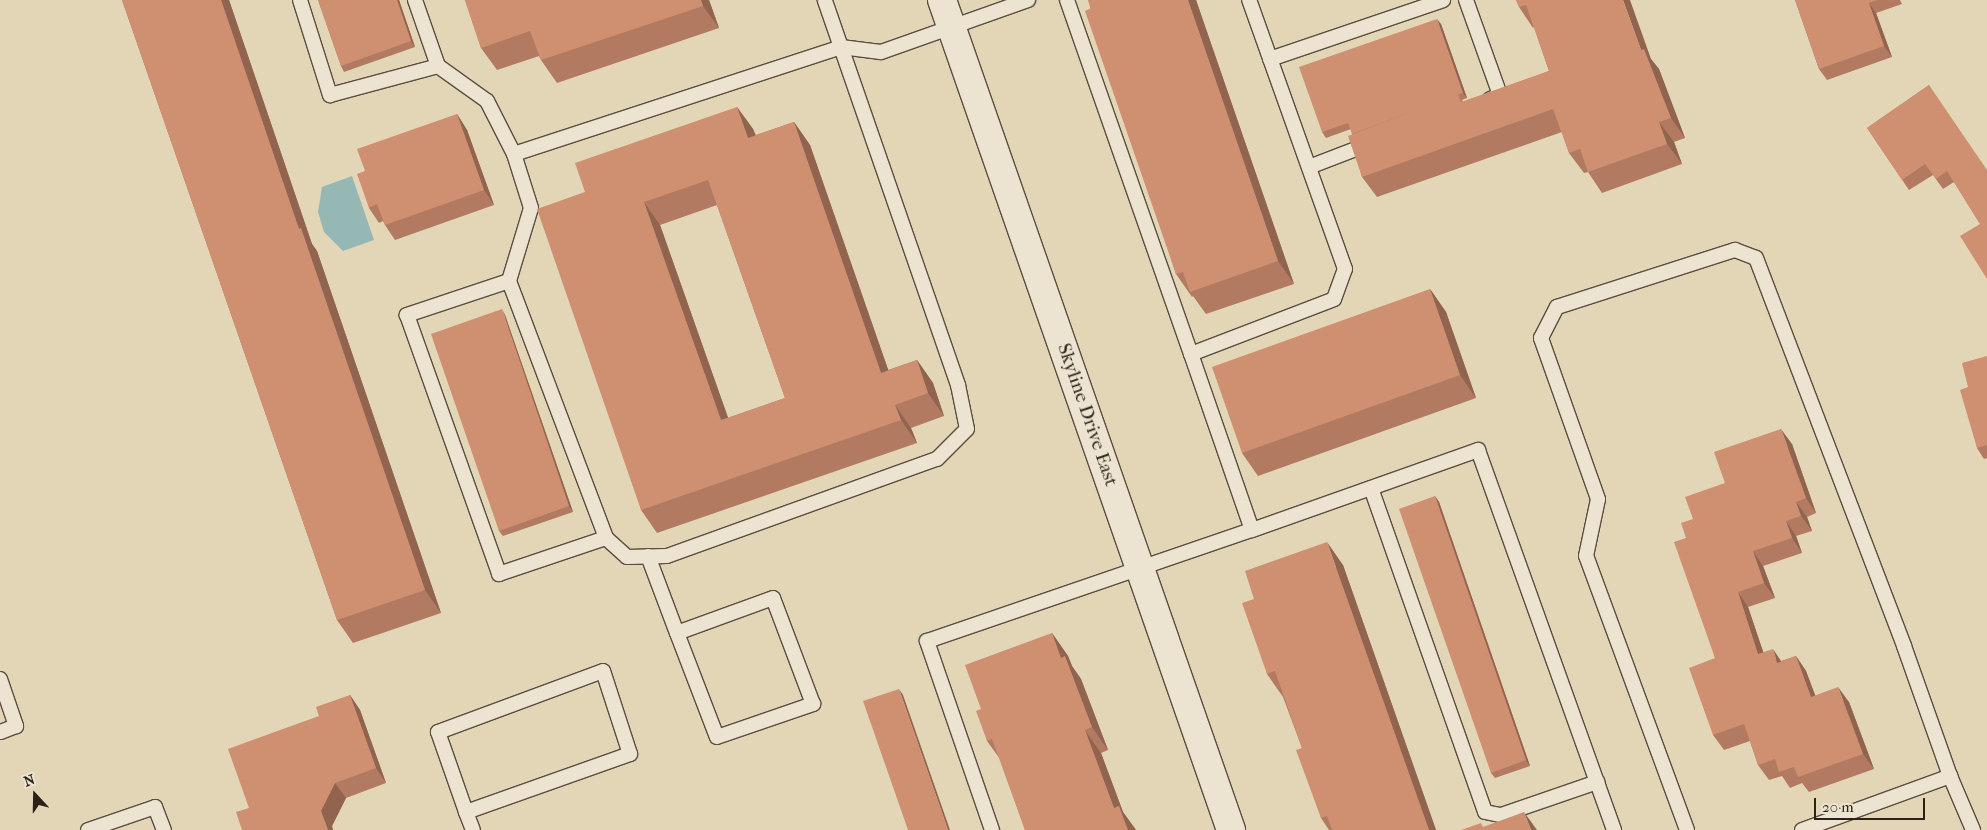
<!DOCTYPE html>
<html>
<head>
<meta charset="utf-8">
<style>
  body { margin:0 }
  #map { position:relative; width:1987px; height:830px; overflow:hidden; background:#e2d6b6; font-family:"IM FELL French Canon",serif }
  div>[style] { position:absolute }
  .water>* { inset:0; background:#96b8b4 }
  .roads { filter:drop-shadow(1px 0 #594e40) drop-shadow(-1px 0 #594e40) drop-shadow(0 1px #594e40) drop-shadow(0 -1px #594e40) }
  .service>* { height:14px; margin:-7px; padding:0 7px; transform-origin:7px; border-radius:7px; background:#ece4d0 }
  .minor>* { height:28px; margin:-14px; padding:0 14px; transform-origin:14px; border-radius:14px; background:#ece4d0 }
  .wall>* { inset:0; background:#b27b61 }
  .shaded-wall>* { inset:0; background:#91644f }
  .building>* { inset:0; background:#cf8f71 }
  span { translate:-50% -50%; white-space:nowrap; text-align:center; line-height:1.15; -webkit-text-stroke:4px #ece4d0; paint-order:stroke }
  .street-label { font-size:19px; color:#2b2119 }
  .north { position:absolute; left:10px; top:770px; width:50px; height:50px; -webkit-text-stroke:4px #ece4d0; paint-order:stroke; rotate:339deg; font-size:14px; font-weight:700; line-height:20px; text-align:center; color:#2b2119 }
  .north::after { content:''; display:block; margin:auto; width:18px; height:22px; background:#2b2119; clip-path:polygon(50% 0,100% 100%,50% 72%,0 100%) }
  .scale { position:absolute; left:1814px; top:798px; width:111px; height:22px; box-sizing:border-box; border:2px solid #2b2119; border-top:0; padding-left:6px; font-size:15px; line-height:18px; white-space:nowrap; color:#2b2119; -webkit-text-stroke:4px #ece4d0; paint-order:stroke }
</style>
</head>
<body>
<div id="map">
  <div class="water">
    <i style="clip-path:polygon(352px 176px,374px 240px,343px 251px,324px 232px,318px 212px,322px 187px)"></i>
  </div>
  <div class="roads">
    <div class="service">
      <i style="left:300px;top:0;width:100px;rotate:72.5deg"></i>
      <i style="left:330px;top:95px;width:112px;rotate:-15deg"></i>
      <i style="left:438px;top:66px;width:60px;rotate:35.5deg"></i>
      <i style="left:487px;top:101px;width:59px;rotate:63deg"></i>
      <i style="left:514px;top:154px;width:57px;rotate:72.5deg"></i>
      <i style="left:531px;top:208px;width:76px;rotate:106.8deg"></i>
      <i style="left:509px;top:281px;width:275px;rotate:69.3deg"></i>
      <i style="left:606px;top:538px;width:28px;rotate:42deg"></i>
      <i style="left:627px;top:557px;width:40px;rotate:-1.4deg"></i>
      <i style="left:667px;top:556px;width:287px;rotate:-19.8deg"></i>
      <i style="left:937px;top:459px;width:42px;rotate:-45deg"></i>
      <i style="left:967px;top:429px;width:45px;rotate:-101.6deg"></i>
      <i style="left:958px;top:385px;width:407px;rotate:-109.1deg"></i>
      <i style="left:415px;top:0;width:70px;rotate:70.8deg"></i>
      <i style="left:1067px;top:0;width:375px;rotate:70.7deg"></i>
      <i style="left:1191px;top:354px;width:153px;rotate:-21deg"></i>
      <i style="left:1334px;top:299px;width:32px;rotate:-70deg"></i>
      <i style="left:1345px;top:269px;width:286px;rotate:-109.6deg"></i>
      <i style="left:1466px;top:0;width:101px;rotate:70.3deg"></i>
      <i style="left:1500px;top:95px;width:11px;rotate:158deg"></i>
      <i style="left:1270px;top:59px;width:183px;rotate:-18.8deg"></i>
      <i style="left:514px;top:154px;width:344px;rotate:-18.1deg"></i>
      <i style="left:841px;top:47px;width:40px;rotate:7.1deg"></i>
      <i style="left:881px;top:52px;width:156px;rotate:-19.5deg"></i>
      <i style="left:1309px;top:167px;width:64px;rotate:-21deg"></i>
      <i style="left:509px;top:281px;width:108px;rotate:161.6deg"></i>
      <i style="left:407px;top:315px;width:275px;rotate:70.4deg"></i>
      <i style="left:499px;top:574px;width:113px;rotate:-18.6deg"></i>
      <i style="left:1371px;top:488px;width:343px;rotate:70.6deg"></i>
      <i style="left:1485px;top:812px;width:16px;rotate:11deg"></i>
      <i style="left:1501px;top:815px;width:102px;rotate:-19deg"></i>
      <i style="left:1252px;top:530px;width:240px;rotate:-19.5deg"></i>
      <i style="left:1478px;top:450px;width:404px;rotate:70.3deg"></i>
      <i style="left:648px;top:556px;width:82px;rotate:69.4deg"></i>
      <i style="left:677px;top:633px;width:111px;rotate:69deg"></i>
      <i style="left:717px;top:737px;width:102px;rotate:-19deg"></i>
      <i style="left:813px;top:704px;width:113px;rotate:-110.7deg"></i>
      <i style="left:773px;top:598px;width:102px;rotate:160deg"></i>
      <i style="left:0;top:679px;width:50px;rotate:71.2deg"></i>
      <i style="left:16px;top:726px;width:17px;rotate:159deg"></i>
      <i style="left:466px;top:812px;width:174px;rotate:-19.5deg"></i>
      <i style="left:630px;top:754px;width:87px;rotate:-108deg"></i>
      <i style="left:603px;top:671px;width:176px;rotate:159.7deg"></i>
      <i style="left:438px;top:732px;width:85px;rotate:70.7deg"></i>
      <i style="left:466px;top:812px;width:19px;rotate:69deg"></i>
      <i style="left:88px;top:830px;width:71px;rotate:-18.9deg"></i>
      <i style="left:155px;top:807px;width:25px;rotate:69deg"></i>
      <i style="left:992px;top:830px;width:200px;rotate:-109deg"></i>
      <i style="left:927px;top:641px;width:343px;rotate:-18.9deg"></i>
      <i style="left:1252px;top:530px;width:186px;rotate:-109.1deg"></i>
      <i style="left:1687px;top:830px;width:292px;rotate:-110.2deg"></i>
      <i style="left:1586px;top:556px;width:58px;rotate:-78.1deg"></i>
      <i style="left:1598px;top:499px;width:171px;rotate:-109.5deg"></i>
      <i style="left:1541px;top:338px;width:35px;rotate:-63deg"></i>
      <i style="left:1557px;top:307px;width:187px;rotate:-17.8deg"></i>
      <i style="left:1735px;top:250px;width:22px;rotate:21deg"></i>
      <i style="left:1756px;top:258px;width:415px;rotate:69.1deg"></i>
      <i style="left:1904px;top:646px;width:138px;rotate:70.5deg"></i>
      <i style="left:1950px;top:776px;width:59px;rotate:66.9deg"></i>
      <i style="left:1802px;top:830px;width:158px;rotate:-20deg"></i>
    </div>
    <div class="minor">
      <i style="left:942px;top:0;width:879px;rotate:70.8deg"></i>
    </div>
  </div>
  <div class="wall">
    <i style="clip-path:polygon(122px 0,229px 0,312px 244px,317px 251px,441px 613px,353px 643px,337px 620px)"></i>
    <i style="clip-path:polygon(318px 0,399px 0,415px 47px,344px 72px,341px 66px)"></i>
    <i style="clip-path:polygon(465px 0,709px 0,719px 28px,557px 83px,541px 60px,539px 56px,497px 70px,481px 48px)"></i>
    <i style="clip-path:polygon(1088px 0,1196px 0,1294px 284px,1206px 314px,1193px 296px,1192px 297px,1176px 274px)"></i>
    <i style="clip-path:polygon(1516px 0,1651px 59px,1659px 69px,1685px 138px,1674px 142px,1682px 164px,1602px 193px,1588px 172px,1584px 173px,1569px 153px,1562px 132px,1377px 197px,1362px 177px,1351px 129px,1326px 138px,1322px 132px,1441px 24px,1467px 98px,1462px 100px,1463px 102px,1549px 71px,1534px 27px,1533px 28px,1519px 7px)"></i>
    <i style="clip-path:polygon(1795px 0,1900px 0,1902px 4px,1876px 13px,1892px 57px,1827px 80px,1819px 69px)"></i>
    <i style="clip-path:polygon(1929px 85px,1980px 224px,1954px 182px,1943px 189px,1933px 175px,1909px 190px,1867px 128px)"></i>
    <i style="clip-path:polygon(evenodd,737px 107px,753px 129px,756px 135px,794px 122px,810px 145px,888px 370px,917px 360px,933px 383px,944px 416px,911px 428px,917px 443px,657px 533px,641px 510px,585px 192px,737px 107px,717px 205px,785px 398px,728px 418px,660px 225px,717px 205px)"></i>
    <i style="clip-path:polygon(457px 114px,467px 130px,494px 205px,395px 240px,385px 225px,383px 221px,379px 223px,369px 208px,365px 171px)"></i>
    <i style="clip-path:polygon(1430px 289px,1446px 312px,1476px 398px,1258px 476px,1242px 453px)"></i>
    <i style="clip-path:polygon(505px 315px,573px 512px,503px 536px,499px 531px)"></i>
    <i style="clip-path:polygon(1987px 356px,1987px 458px,1984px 459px,1977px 448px,1968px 387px)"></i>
    <i style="clip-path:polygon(1792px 444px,1816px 513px,1807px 517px,1812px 531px,1796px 536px,1802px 553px,1763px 566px,1775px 598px,1748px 607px,1763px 652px,1781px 661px,1796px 656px,1806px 671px,1815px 696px,1849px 702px,1874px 769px,1809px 792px,1802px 783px,1790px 788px,1782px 776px,1769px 780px,1758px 765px,1750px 741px,1724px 750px,1713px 735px,1715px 658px,1686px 538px,1693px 519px,1725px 483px)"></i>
    <i style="clip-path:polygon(1435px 496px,1439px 502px,1530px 766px,1495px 778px,1491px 773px)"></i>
    <i style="clip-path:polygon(1343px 565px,1436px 830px,1329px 830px,1321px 818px,1302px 748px,1283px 697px,1267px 674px,1254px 599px)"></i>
    <i style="clip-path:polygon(1052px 633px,1068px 656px,1072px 666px,1081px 679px,1108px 750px,1101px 753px,1123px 812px,1136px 830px,1025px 830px,1000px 759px,987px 741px,981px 709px)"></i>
    <i style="clip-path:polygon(350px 695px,360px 710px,386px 783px,346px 798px,332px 826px,333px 830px,242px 830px,249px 808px,319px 716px)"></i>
  </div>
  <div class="shaded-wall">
    <i style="clip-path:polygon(221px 0,229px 0,312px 244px,317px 251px,441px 613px,425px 590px,299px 229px)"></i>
    <i style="clip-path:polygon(397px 0,399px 0,415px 47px,411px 41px)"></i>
    <i style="clip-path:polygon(701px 0,709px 0,719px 28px,703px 6px)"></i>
    <i style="clip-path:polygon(1188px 0,1196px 0,1294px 284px,1278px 261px)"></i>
    <i style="clip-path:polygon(1623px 0,1630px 0,1651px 59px,1659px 69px,1685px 138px,1671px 118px,1641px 50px)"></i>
    <i style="clip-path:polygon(1869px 3px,1876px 13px,1892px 57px,1884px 46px)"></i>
    <i style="clip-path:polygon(1437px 19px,1441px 24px,1467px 98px,1463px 93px)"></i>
    <i style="clip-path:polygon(737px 107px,753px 129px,764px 161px,748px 138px)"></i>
    <i style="clip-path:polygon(457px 114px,467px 130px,494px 205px,484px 190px)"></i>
    <i style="clip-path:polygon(794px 122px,810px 145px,897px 395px,881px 373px)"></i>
    <i style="clip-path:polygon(1659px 122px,1674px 142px,1682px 164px,1667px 144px)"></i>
    <i style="clip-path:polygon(644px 202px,660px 225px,737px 443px,721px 420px)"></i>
    <i style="clip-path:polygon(1430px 289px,1446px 312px,1476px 398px,1460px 375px)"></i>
    <i style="clip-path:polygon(502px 309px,505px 315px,573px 512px,569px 506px)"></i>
    <i style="clip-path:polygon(917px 360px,933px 383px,944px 416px,928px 393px)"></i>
    <i style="clip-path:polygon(895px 405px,911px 428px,917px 443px,901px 420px)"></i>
    <i style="clip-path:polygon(1781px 429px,1792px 444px,1816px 513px,1806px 498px)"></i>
    <i style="clip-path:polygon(1435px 496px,1439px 502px,1530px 766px,1526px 760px)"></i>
    <i style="clip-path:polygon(1796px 502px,1807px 517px,1812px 531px,1801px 516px)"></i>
    <i style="clip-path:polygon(1786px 521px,1796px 536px,1802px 553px,1792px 538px)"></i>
    <i style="clip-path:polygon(1327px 542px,1343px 565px,1436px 830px,1429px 830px)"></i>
    <i style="clip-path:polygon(1753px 551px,1763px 566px,1775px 598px,1764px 583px)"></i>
    <i style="clip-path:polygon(1738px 592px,1748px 607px,1769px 669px,1758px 654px)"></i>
    <i style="clip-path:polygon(1052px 633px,1068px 656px,1072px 666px,1081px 679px,1108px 750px,1092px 727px,1061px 658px)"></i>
    <i style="clip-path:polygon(1773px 649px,1783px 664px,1777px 663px)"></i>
    <i style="clip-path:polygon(1796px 656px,1806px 671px,1822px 713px,1811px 697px)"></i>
    <i style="clip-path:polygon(1838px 687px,1849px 702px,1874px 769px,1863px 754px)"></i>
    <i style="clip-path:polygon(899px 689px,903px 695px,950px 830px,948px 830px)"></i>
    <i style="clip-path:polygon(350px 695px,360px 710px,386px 783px,376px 768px)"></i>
    <i style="clip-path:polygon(1085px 730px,1101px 753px,1123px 812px,1136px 830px,1128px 830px,1114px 808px)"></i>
    <i style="clip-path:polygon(335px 783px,346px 798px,332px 826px,333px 830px,328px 830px,321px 811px)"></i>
    <i style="clip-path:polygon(1524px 812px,1537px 830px,1531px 830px)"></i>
  </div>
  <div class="building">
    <i style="clip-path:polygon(122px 0,221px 0,299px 229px,301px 228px,425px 590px,337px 620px)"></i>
    <i style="clip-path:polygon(318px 0,397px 0,411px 41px,341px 66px)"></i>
    <i style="clip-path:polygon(465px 0,701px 0,703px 6px,541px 60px,530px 31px,481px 48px)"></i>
    <i style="clip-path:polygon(1088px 0,1188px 0,1278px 261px,1190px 292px,1183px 272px,1176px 274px,1085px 11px,1091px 8px)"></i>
    <i style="clip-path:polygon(1516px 0,1623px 0,1641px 50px,1644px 49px,1671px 118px,1659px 122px,1667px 144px,1588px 172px,1580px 149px,1569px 153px,1553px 109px,1362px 177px,1348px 136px,1458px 94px,1461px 102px,1549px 71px,1526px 5px,1519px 7px)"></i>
    <i style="clip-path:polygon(1795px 0,1877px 0,1869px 3px,1884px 46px,1819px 69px)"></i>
    <i style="clip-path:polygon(1437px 19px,1463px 93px,1352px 134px,1348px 123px,1322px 132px,1299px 67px)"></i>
    <i style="clip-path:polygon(1929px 85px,1987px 170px,1987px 279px,1960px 236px,1980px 224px,1947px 171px,1936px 179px,1925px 164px,1902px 180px,1867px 128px)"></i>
    <i style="clip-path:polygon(evenodd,737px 107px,748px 138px,794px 122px,881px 373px,917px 360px,928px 393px,895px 405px,901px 420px,641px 510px,537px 209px,585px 192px,575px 163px,737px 107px,708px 180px,785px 398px,721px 420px,644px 202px,708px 180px)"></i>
    <i style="clip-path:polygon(457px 114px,484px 190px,385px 225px,377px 204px,369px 208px,357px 174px,365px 171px,357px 149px)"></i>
    <i style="clip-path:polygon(1430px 289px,1460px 375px,1242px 453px,1212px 367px)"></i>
    <i style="clip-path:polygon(502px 309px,569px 506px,499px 531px,431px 334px)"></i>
    <i style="clip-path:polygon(1987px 356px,1987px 445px,1977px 448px,1960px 390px,1968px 387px,1962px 363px)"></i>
    <i style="clip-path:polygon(1781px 429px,1806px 498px,1796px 502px,1801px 516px,1786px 521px,1792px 538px,1753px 551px,1764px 583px,1738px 592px,1758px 654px,1773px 649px,1777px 663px,1796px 656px,1811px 697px,1838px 687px,1863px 754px,1798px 777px,1794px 767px,1779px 772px,1775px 759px,1758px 765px,1744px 724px,1713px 735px,1689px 668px,1715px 658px,1674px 542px,1686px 538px,1681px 523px,1693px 519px,1685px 497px,1725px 483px,1714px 452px)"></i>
    <i style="clip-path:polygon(1435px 496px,1526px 760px,1491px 773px,1399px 509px)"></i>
    <i style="clip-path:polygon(1327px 542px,1429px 830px,1332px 830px,1327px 816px,1321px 818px,1296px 750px,1302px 748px,1275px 671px,1267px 674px,1242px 603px,1254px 599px,1245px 571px)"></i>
    <i style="clip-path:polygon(1052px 633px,1061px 658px,1065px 656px,1092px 727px,1085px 730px,1114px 808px,1119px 806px,1128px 830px,1025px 830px,992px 739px,987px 741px,976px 711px,981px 709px,965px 665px)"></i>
    <i style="clip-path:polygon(899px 689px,948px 830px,908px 830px,863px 701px)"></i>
    <i style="clip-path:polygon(350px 695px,376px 768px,335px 783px,321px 811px,328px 830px,242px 830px,236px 812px,249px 808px,228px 749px,319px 716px,316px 707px)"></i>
    <i style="clip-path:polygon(1524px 812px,1531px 830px,1461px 830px,1481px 823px,1483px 827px)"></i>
  </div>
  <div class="street-label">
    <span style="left:1087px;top:415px;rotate:71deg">Skyline Drive East</span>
  </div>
  <div class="north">N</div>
  <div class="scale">20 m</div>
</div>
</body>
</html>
